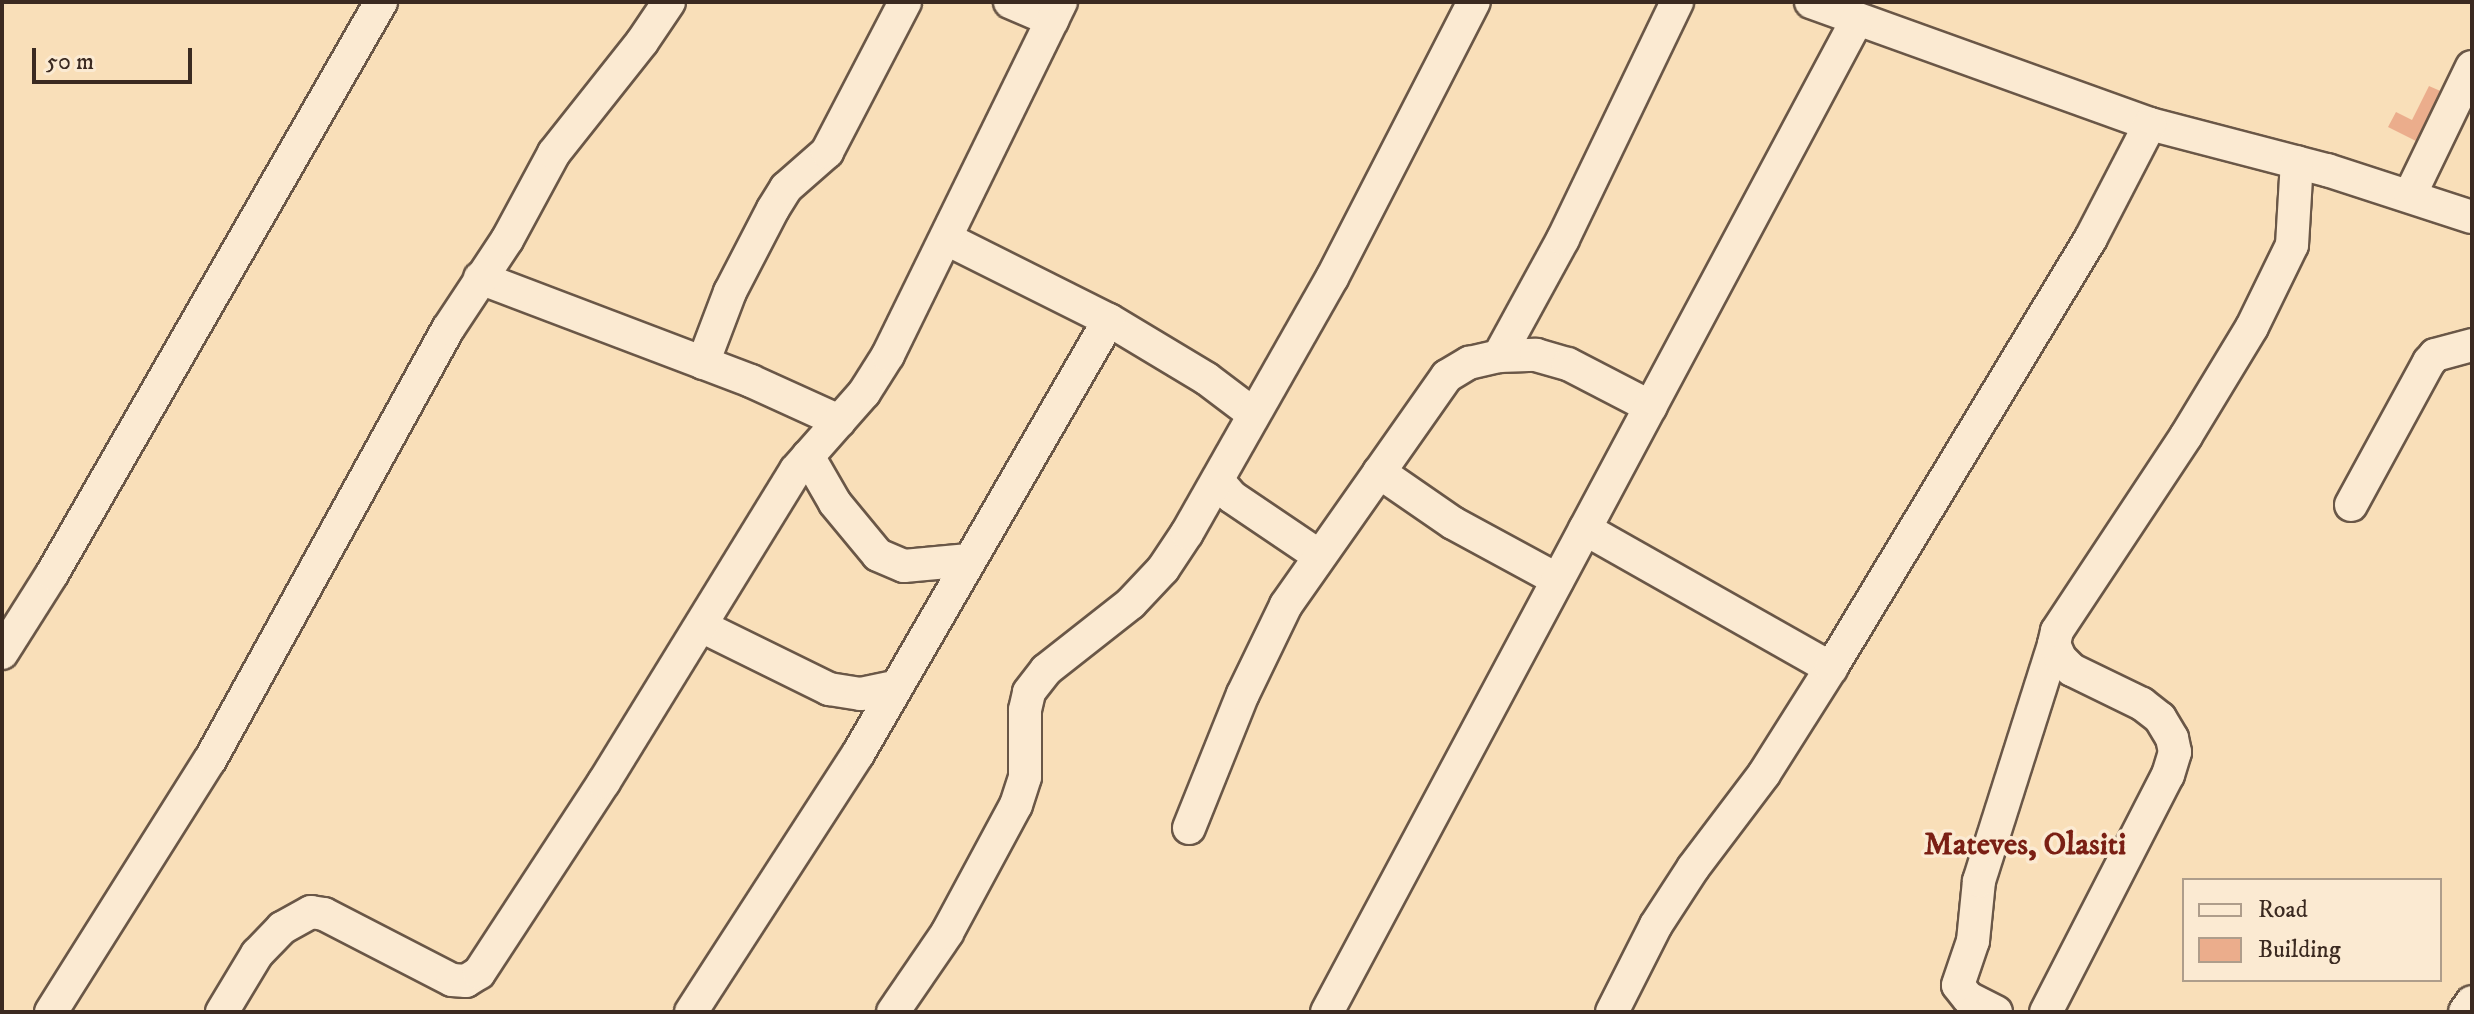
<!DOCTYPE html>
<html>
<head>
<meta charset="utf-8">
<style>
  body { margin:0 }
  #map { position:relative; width:2474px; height:1014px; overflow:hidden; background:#f9dfb9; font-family:"IM FELL DW Pica",serif }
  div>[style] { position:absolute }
  .building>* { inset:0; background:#ebad8c }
  .roads { filter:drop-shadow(2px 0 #6a5747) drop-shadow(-2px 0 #6a5747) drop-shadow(0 2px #6a5747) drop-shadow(0 -2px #6a5747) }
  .minor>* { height:32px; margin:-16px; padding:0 16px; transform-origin:16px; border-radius:16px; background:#fbead2 }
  span { translate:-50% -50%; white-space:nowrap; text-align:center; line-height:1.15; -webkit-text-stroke:7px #fbead2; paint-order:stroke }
  .neighbourhood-label { font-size:32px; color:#7a1f14; font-weight:700 }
  .frame { position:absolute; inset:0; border:4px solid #3b2a21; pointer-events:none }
  .legend { position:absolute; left:2182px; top:878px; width:260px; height:104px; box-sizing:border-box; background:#fbead2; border:2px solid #ae9d8b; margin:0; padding:10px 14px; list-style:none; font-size:24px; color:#3b2a21 }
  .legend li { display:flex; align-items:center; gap:16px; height:40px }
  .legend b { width:40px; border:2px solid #ae9d8b }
  .scale { position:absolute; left:32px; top:48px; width:160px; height:36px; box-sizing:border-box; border:4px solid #3b2a21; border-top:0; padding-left:10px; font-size:24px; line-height:28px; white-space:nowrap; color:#3b2a21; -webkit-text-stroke:6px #fbead2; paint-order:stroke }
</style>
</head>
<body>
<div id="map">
  <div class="building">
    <i style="clip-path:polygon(2429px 86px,2445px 93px,2420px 143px,2388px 127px,2396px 112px,2412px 120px)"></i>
  </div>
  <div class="roads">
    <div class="minor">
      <i style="left:1010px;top:2px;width:46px;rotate:23.2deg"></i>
      <i style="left:1811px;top:2px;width:360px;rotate:19.8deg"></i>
      <i style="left:2150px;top:124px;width:183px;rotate:14.6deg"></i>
      <i style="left:2327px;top:170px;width:152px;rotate:18deg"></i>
      <i style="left:2410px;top:195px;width:142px;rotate:-64.2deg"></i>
      <i style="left:947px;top:239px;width:181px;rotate:26.6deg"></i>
      <i style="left:1109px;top:320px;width:114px;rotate:31deg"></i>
      <i style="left:1207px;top:379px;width:56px;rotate:37.1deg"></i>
      <i style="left:480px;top:278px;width:290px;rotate:20.8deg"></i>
      <i style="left:751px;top:381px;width:97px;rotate:24.4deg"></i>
      <i style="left:1499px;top:356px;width:133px;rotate:-61.3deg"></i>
      <i style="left:1563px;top:239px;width:263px;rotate:-64.3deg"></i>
      <i style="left:703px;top:363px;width:76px;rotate:-69.2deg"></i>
      <i style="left:730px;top:292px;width:93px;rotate:-62.6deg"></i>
      <i style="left:773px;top:209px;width:25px;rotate:-58deg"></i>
      <i style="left:786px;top:188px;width:55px;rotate:-41.3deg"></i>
      <i style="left:827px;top:152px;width:169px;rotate:-62.5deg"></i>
      <i style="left:808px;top:456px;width:54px;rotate:60.1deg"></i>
      <i style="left:835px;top:503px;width:67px;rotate:50.4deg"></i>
      <i style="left:878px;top:555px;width:28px;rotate:23deg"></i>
      <i style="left:904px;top:566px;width:65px;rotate:-5.3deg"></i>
      <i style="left:1379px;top:472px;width:90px;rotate:34.6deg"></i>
      <i style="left:1453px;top:523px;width:119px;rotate:28.5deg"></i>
      <i style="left:1218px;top:481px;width:21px;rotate:49deg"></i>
      <i style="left:1232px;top:497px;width:104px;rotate:34deg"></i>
      <i style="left:2351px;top:505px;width:163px;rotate:-61.4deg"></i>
      <i style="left:2429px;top:362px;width:9px;rotate:-49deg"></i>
      <i style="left:2435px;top:355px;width:38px;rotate:-15deg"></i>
      <i style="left:1585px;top:529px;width:283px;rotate:29.5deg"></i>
      <i style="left:701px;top:626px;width:143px;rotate:26.2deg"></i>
      <i style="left:829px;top:689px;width:32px;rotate:9deg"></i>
      <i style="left:861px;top:694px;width:33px;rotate:-12deg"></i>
      <i style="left:2px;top:653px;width:93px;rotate:-57.7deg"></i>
      <i style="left:52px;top:574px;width:660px;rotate:-60.09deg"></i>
      <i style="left:1189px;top:828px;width:144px;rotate:-68.1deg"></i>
      <i style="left:1243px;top:694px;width:99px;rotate:-64.2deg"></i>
      <i style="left:1286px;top:605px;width:280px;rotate:-54.9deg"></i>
      <i style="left:1447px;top:376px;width:26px;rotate:-31deg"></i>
      <i style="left:1469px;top:363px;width:31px;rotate:-13deg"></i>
      <i style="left:1499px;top:356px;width:37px;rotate:-2deg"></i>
      <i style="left:1536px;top:355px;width:33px;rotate:16deg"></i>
      <i style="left:1568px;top:364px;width:93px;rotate:27.4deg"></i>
      <i style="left:51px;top:1012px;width:298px;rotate:-57.8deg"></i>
      <i style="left:210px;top:760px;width:492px;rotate:-61.1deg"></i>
      <i style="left:448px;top:329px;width:107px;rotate:-56.5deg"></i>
      <i style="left:507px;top:240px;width:99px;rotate:-61.6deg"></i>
      <i style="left:554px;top:153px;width:142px;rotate:-51.6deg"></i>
      <i style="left:642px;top:42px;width:48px;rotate:-56deg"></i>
      <i style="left:222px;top:1012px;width:68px;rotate:-58.9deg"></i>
      <i style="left:257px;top:954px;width:36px;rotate:-46deg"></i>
      <i style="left:282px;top:928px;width:33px;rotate:-29deg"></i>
      <i style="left:311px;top:912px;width:13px;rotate:9deg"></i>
      <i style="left:324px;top:914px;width:144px;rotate:27.3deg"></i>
      <i style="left:452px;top:980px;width:14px;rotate:4deg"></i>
      <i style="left:466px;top:981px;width:15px;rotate:-32deg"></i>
      <i style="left:479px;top:973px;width:228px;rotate:-56.8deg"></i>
      <i style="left:604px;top:782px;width:366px;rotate:-58.4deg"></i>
      <i style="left:796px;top:470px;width:103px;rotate:-48.6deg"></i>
      <i style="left:864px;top:393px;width:45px;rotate:-57.7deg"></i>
      <i style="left:888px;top:355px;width:393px;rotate:-63.9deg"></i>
      <i style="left:691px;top:1012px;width:307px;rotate:-57.1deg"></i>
      <i style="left:858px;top:754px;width:501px;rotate:-59.96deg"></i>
      <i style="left:893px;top:1012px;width:96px;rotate:-55.6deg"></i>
      <i style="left:947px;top:933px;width:145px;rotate:-61.7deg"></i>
      <i style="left:1016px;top:805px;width:29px;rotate:-72deg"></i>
      <i style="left:1025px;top:777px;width:67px;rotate:-90deg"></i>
      <i style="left:1025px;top:710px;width:18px;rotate:-77deg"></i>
      <i style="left:1029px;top:692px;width:28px;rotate:-52deg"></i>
      <i style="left:1046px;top:670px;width:108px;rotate:-38.2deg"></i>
      <i style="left:1131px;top:603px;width:47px;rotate:-46.7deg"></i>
      <i style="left:1163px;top:569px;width:43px;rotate:-56.3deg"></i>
      <i style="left:1187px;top:533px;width:293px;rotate:-60.4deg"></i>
      <i style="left:1332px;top:278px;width:310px;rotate:-62.8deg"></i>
      <i style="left:1327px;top:1012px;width:1125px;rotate:-61.89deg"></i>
      <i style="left:1612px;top:1012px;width:97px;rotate:-63.2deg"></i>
      <i style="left:1656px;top:925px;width:68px;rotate:-57deg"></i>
      <i style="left:1693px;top:868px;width:118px;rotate:-52.9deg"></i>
      <i style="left:1764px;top:774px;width:125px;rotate:-57.7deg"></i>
      <i style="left:1831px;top:668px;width:502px;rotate:-58.84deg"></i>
      <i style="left:2091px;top:238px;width:128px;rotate:-62.6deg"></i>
      <i style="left:1996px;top:1012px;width:31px;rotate:-153deg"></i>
      <i style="left:1968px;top:998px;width:16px;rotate:-128deg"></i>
      <i style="left:1958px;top:985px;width:46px;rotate:-71.2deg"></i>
      <i style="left:1973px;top:941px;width:60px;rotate:-84.3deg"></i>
      <i style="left:1979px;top:881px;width:249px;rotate:-72.4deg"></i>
      <i style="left:2046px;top:1012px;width:267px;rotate:-62.8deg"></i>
      <i style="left:2168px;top:775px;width:24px;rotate:-73deg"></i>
      <i style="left:2175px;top:752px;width:14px;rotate:-102deg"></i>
      <i style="left:2172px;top:738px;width:23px;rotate:-121deg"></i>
      <i style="left:2160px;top:718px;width:23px;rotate:-142deg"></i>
      <i style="left:2142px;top:704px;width:78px;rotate:-154.1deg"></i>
      <i style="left:2072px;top:670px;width:17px;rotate:-135deg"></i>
      <i style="left:2060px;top:658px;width:15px;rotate:-113deg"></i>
      <i style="left:2054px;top:644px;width:13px;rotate:-77deg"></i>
      <i style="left:2057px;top:631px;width:234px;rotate:-56.5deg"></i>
      <i style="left:2186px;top:436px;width:127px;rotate:-58.8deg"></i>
      <i style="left:2252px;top:327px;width:91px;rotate:-64deg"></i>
      <i style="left:2292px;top:245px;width:83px;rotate:-86.6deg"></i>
      <i style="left:2465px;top:1012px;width:12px;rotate:-55deg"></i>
    </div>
  </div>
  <div class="neighbourhood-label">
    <span style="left:2025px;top:845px">Mateves, Olasiti</span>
  </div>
  <div class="frame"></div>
  <ul class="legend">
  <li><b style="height:10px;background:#fbead2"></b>Road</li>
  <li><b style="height:22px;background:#ebad8c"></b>Building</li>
  </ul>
  <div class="scale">50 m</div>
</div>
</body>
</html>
